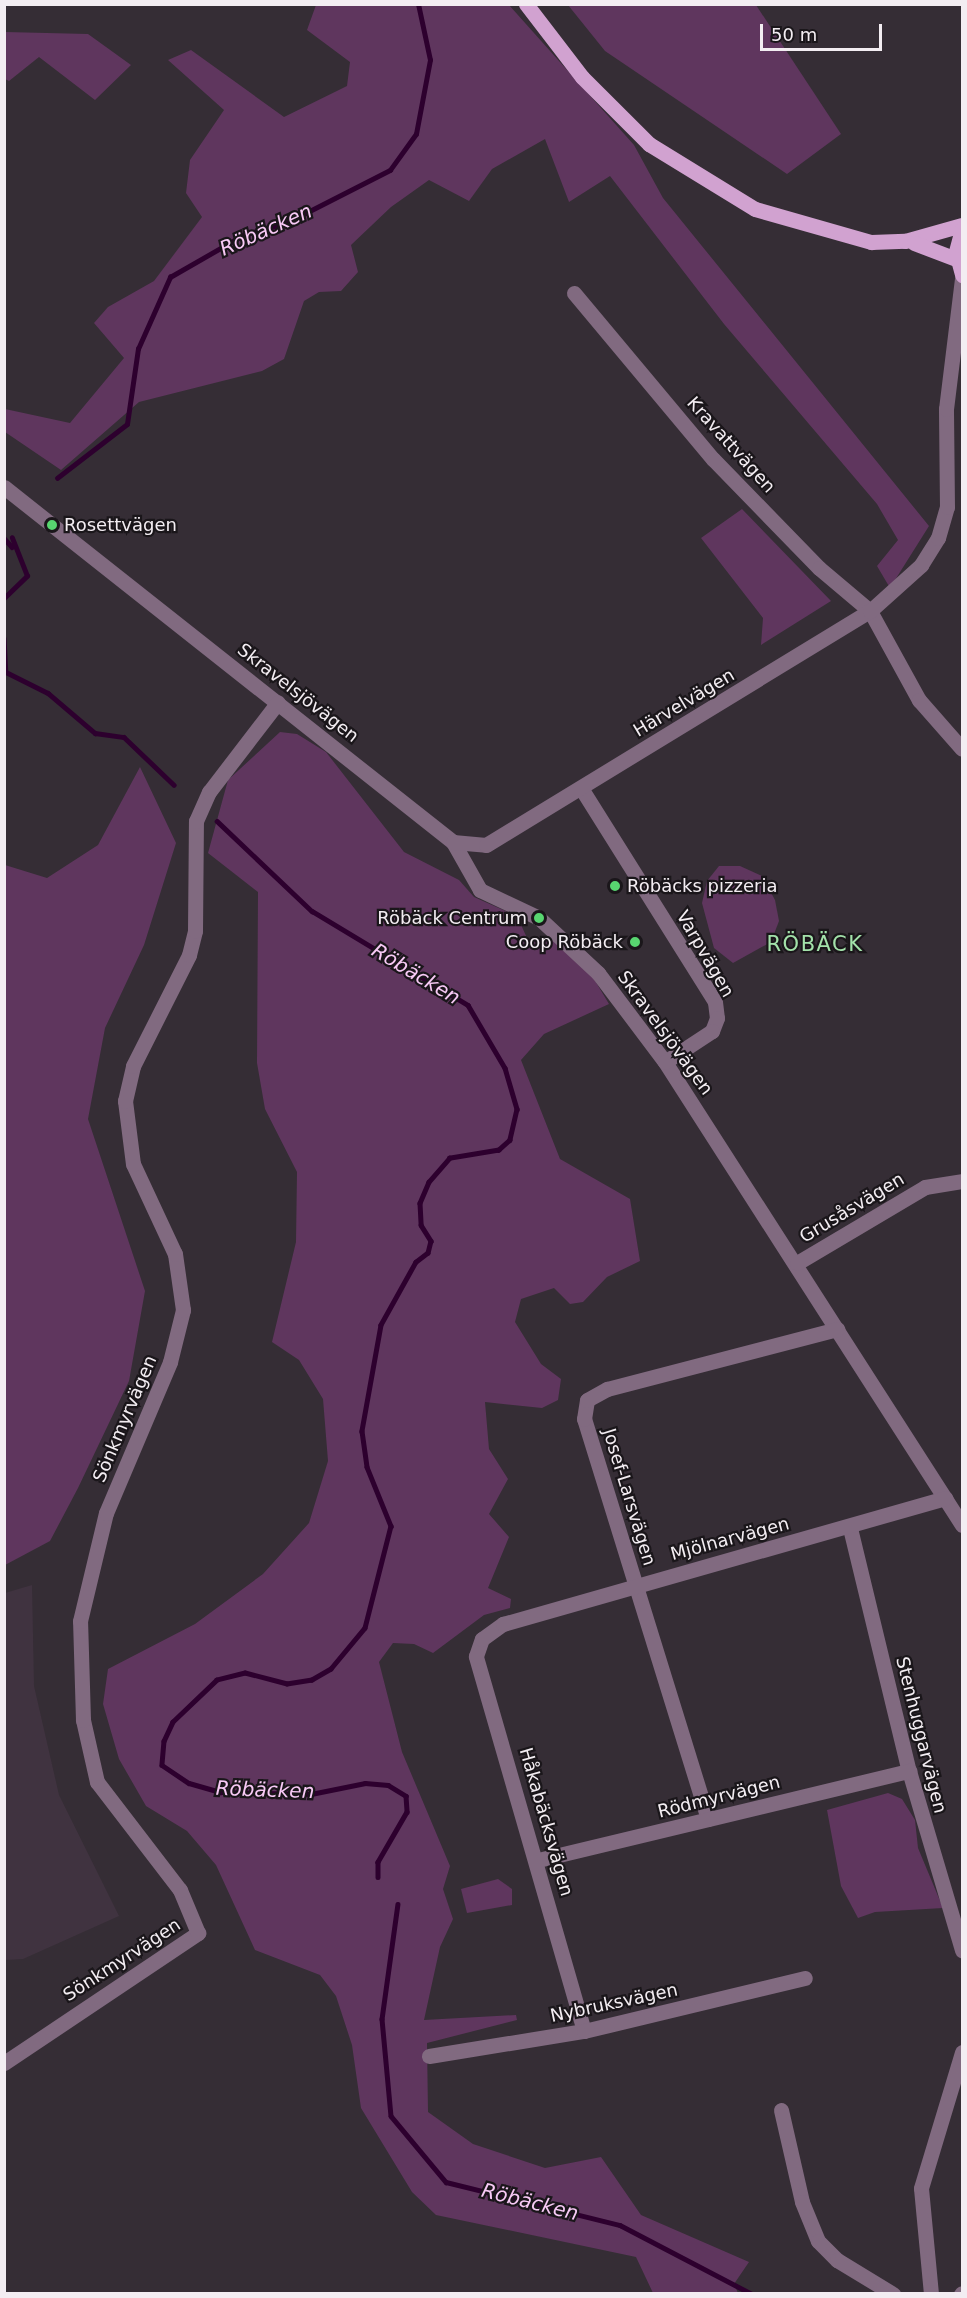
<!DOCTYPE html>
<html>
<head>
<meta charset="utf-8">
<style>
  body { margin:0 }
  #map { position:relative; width:967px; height:2298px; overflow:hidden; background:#352d35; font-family:"DejaVu Sans",sans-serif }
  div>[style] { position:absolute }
  .built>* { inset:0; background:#403340 }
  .green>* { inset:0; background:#5f365e }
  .stream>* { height:4.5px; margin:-2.25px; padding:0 2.25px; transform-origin:2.25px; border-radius:2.25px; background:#2d002e }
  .minor>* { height:15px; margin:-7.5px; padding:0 7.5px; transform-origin:7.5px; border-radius:7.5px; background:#816a80 }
  .major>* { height:15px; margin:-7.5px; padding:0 7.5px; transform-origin:7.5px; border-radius:7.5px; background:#d1a2d0 }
  .dots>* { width:16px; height:16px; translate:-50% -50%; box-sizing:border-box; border:3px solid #1a161a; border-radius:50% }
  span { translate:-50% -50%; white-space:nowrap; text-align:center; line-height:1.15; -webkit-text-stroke:4.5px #1a161a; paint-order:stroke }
  .street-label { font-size:18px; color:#f3edf2 }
  .poi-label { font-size:18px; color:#f3edf2 }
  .left { translate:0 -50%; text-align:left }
  .right { translate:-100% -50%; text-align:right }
  .water-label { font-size:20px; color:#f8caf6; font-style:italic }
  .quarter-label { font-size:21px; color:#a3e2aa; letter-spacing:1.5px }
  .frame { position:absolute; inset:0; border:6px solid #f3edf2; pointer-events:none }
  .scale { position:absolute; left:760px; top:24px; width:122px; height:27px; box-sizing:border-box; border:3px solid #f3edf2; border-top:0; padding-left:8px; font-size:18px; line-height:21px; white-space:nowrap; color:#f3edf2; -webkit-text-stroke:4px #1a161a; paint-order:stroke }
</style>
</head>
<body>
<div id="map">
  <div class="built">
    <i style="clip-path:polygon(32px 1585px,34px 1686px,59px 1795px,119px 1916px,23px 1959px,5px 1960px,5px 1593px)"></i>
  </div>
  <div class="green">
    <i style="clip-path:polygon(316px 5px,509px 5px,634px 145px,663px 198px,929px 526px,890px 588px,877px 566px,898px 540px,877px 504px,724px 324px,610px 176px,569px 202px,545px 139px,492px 169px,469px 201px,429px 180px,391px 207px,351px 245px,358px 272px,341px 291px,319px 292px,304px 301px,284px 359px,262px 371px,139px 402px,61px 470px,5px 432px,5px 409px,70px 423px,124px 358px,94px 323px,108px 307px,154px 281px,202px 217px,186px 193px,190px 160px,224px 110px,168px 60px,191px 50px,284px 117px,347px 86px,350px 62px,307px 30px)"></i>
    <i style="clip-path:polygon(568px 5px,756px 5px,841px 134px,787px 174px,605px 51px)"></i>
    <i style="clip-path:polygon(5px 32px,88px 34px,131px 65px,95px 100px,39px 57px,9px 81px,5px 79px)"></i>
    <i style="clip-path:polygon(742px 509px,831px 601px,761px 645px,763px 618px,701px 538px)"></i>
    <i style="clip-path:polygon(280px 732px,297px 734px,326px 752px,404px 852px,459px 880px,474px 897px,517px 916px,527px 938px,551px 937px,591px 974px,609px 1004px,544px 1034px,521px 1060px,560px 1159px,630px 1199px,640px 1261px,607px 1277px,583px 1302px,570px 1304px,554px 1288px,521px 1299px,515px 1322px,541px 1364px,561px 1379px,558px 1400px,542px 1408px,485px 1402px,489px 1449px,508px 1479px,489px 1514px,509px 1537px,488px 1588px,511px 1599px,510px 1608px,484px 1615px,433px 1653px,414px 1644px,393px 1643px,379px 1662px,402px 1752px,450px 1866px,443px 1889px,453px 1919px,440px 1947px,424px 2020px,516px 2015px,517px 2020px,427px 2043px,428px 2112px,473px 2144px,545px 2168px,601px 2157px,641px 2215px,749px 2262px,734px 2284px,738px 2293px,653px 2293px,636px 2257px,436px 2215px,412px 2192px,361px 2108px,352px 2045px,336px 1996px,320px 1975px,255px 1950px,216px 1865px,187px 1831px,146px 1806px,119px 1759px,103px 1704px,108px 1669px,195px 1624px,263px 1574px,309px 1523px,328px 1461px,323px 1399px,299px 1360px,272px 1342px,296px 1242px,297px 1172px,265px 1109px,257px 1063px,258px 892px,208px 853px,228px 780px)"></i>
    <i style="clip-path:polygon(140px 767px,176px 843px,144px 945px,105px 1028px,88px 1119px,145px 1291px,129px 1381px,78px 1488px,50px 1541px,5px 1565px,5px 865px,47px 878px,98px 845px)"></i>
    <i style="clip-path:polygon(719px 866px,740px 866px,762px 876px,775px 900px,779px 921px,771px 942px,733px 963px,714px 948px,702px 903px,707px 881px)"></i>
    <i style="clip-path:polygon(888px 1793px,902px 1799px,915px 1820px,918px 1848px,943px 1908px,875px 1912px,858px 1918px,841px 1886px,827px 1810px)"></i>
    <i style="clip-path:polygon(498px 1879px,512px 1889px,512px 1905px,467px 1913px,461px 1889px)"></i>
  </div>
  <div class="stream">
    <i style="left:57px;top:478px;width:88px;rotate:-37.6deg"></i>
    <i style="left:127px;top:424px;width:76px;rotate:-81.7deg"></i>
    <i style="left:138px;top:349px;width:79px;rotate:-66deg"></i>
    <i style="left:170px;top:277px;width:86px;rotate:-29.8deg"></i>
    <i style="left:245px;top:234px;width:40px;rotate:-14.4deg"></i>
    <i style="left:284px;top:224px;width:119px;rotate:-27deg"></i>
    <i style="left:390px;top:170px;width:44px;rotate:-54.2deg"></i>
    <i style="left:416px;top:134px;width:75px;rotate:-79.3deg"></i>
    <i style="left:430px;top:60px;width:57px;rotate:-102.1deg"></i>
    <i style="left:4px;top:538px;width:12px;rotate:48deg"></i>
    <i style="left:4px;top:598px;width:32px;rotate:-44deg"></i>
    <i style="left:27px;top:576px;width:41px;rotate:-111.5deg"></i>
    <i style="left:4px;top:638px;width:34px;rotate:87deg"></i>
    <i style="left:6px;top:672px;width:47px;rotate:26.6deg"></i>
    <i style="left:48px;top:693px;width:62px;rotate:40.4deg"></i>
    <i style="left:95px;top:733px;width:29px;rotate:8deg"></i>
    <i style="left:124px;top:737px;width:69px;rotate:43.8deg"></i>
    <i style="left:217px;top:821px;width:131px;rotate:43.5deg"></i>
    <i style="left:312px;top:911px;width:182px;rotate:31.1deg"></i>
    <i style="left:468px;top:1005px;width:73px;rotate:59.6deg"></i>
    <i style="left:505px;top:1068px;width:43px;rotate:73.7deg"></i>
    <i style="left:517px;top:1109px;width:32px;rotate:103deg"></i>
    <i style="left:510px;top:1140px;width:15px;rotate:138deg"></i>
    <i style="left:499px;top:1150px;width:50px;rotate:170.7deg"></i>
    <i style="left:450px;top:1158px;width:32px;rotate:131deg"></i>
    <i style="left:429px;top:1182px;width:23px;rotate:113deg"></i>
    <i style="left:420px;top:1203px;width:22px;rotate:87deg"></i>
    <i style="left:421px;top:1225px;width:19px;rotate:58deg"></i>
    <i style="left:431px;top:1241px;width:12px;rotate:104deg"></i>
    <i style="left:428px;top:1253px;width:15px;rotate:143deg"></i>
    <i style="left:416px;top:1262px;width:72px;rotate:119.1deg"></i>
    <i style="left:381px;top:1325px;width:108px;rotate:100.2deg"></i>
    <i style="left:362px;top:1431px;width:36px;rotate:82deg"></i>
    <i style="left:367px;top:1467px;width:64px;rotate:67.9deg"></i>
    <i style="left:391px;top:1526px;width:105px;rotate:104.3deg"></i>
    <i style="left:365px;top:1628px;width:53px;rotate:129.7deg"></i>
    <i style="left:331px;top:1669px;width:22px;rotate:150deg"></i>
    <i style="left:312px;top:1680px;width:25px;rotate:171deg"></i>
    <i style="left:287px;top:1684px;width:43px;rotate:-165.3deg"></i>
    <i style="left:245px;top:1673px;width:29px;rotate:166deg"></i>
    <i style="left:217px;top:1680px;width:61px;rotate:136.3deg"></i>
    <i style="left:173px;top:1722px;width:21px;rotate:115deg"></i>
    <i style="left:164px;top:1741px;width:24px;rotate:95deg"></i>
    <i style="left:162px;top:1765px;width:32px;rotate:34deg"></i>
    <i style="left:189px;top:1783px;width:33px;rotate:16deg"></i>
    <i style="left:221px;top:1792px;width:90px;rotate:1.3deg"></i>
    <i style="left:311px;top:1794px;width:55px;rotate:-11.5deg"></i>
    <i style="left:365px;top:1783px;width:23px;rotate:5deg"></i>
    <i style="left:388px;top:1785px;width:21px;rotate:31deg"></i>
    <i style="left:406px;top:1796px;width:16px;rotate:86deg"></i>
    <i style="left:407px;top:1812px;width:58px;rotate:120.1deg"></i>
    <i style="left:378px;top:1862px;width:15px;rotate:90deg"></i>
    <i style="left:398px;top:1904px;width:116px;rotate:97.9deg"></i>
    <i style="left:382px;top:2019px;width:97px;rotate:84.7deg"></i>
    <i style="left:391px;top:2116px;width:86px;rotate:50.2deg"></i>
    <i style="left:446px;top:2182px;width:179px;rotate:13.9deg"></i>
    <i style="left:620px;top:2225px;width:149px;rotate:27.6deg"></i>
  </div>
  <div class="minor">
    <i style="left:574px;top:293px;width:217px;rotate:50.1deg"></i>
    <i style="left:713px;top:459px;width:152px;rotate:45.8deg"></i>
    <i style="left:819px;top:568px;width:67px;rotate:40.1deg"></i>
    <i style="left:870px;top:611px;width:102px;rotate:61.2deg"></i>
    <i style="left:919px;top:700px;width:65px;rotate:48.7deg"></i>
    <i style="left:4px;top:487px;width:572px;rotate:38.33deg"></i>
    <i style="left:453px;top:842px;width:55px;rotate:60.6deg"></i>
    <i style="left:480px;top:890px;width:65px;rotate:25.4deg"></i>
    <i style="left:539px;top:918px;width:81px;rotate:43deg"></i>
    <i style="left:598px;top:973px;width:111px;rotate:53deg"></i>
    <i style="left:665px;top:1062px;width:550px;rotate:57.32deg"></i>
    <i style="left:581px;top:788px;width:252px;rotate:57.9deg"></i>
    <i style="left:715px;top:1002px;width:16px;rotate:83deg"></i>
    <i style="left:717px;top:1018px;width:14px;rotate:111deg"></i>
    <i style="left:712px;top:1031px;width:56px;rotate:146.6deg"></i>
    <i style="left:453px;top:842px;width:33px;rotate:5deg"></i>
    <i style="left:486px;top:845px;width:450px;rotate:-31.4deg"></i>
    <i style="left:870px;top:611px;width:69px;rotate:-42deg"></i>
    <i style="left:921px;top:565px;width:32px;rotate:-58deg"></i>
    <i style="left:938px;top:538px;width:32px;rotate:-74deg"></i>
    <i style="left:947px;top:507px;width:98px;rotate:-90.6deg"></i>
    <i style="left:946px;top:409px;width:131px;rotate:-83deg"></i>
    <i style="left:797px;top:1263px;width:149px;rotate:-30.7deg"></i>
    <i style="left:925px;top:1187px;width:37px;rotate:-9deg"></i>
    <i style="left:850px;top:1528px;width:250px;rotate:76.4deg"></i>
    <i style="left:909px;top:1771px;width:187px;rotate:73.5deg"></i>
    <i style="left:708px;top:1819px;width:419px;rotate:-107.2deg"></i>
    <i style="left:584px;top:1419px;width:19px;rotate:-81deg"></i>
    <i style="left:587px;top:1400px;width:23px;rotate:-29deg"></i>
    <i style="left:607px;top:1389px;width:238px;rotate:-14.6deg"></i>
    <i style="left:538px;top:1860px;width:382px;rotate:-13.5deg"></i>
    <i style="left:584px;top:2031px;width:390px;rotate:-106.1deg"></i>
    <i style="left:476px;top:1656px;width:18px;rotate:-71deg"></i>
    <i style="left:482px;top:1639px;width:26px;rotate:-36deg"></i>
    <i style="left:503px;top:1624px;width:460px;rotate:-15.9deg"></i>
    <i style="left:429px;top:2056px;width:157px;rotate:-9.2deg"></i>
    <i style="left:584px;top:2031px;width:227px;rotate:-13.5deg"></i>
    <i style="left:4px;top:2063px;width:234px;rotate:-33.8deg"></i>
    <i style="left:198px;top:1933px;width:47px;rotate:-112.7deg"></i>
    <i style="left:180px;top:1890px;width:136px;rotate:-127.5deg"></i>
    <i style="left:97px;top:1782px;width:64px;rotate:-102.7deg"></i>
    <i style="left:83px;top:1720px;width:99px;rotate:-91.7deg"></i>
    <i style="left:80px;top:1621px;width:111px;rotate:-76.5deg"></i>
    <i style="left:106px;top:1513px;width:164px;rotate:-67deg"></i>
    <i style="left:170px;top:1362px;width:54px;rotate:-76deg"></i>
    <i style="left:183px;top:1310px;width:57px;rotate:-98.1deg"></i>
    <i style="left:175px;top:1254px;width:99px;rotate:-115deg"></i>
    <i style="left:133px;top:1164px;width:64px;rotate:-97.2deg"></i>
    <i style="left:125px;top:1101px;width:36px;rotate:-77deg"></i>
    <i style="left:133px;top:1066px;width:124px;rotate:-63.2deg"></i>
    <i style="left:189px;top:955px;width:25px;rotate:-76deg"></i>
    <i style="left:195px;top:931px;width:110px;rotate:-89.5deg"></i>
    <i style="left:196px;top:821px;width:32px;rotate:-66deg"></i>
    <i style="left:209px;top:792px;width:113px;rotate:-52.5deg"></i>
    <i style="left:781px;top:2110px;width:94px;rotate:77.1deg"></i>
    <i style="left:802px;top:2202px;width:42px;rotate:67.7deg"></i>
    <i style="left:818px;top:2241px;width:27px;rotate:45deg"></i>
    <i style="left:837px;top:2260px;width:66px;rotate:31.3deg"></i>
    <i style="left:931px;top:2294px;width:106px;rotate:-95.4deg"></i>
    <i style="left:921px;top:2188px;width:142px;rotate:-73.2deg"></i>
    <i style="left:961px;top:2294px;width:1px;rotate:-45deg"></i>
  </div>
  <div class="major">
    <i style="left:526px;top:4px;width:92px;rotate:52.5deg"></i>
    <i style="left:582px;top:77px;width:95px;rotate:45deg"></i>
    <i style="left:649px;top:144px;width:124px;rotate:31.5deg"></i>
    <i style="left:755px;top:209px;width:121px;rotate:15.9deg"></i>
    <i style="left:871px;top:242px;width:34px;rotate:-2deg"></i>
    <i style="left:905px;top:241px;width:59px;rotate:-15.7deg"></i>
    <i style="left:962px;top:229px;width:24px;rotate:105deg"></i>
    <i style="left:956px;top:252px;width:24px;rotate:75deg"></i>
    <i style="left:914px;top:243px;width:45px;rotate:20.9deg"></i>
  </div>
  <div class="dots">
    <i style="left:52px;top:525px;background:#58d570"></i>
    <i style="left:615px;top:886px;background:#58d570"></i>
    <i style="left:539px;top:918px;background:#58d570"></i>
    <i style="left:635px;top:942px;background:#58d570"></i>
  </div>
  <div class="street-label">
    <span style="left:731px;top:445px;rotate:48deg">Kravattvägen</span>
    <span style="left:298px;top:693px;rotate:38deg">Skravelsjövägen</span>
    <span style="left:684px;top:703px;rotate:-31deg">Härvelvägen</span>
    <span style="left:705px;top:954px;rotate:60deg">Varpvägen</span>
    <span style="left:665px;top:1033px;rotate:54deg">Skravelsjövägen</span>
    <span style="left:852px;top:1208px;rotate:-31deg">Grusåsvägen</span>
    <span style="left:125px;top:1419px;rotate:-67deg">Sönkmyrvägen</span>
    <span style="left:629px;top:1497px;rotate:73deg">Josef-Larsvägen</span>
    <span style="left:730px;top:1539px;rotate:-15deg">Mjölnarvägen</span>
    <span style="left:921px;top:1735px;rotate:76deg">Stenhuggarvägen</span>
    <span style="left:719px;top:1797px;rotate:-14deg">Rödmyrvägen</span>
    <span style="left:546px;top:1822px;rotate:74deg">Håkabäcksvägen</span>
    <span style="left:122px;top:1960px;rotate:-33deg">Sönkmyrvägen</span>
    <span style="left:614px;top:2003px;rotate:-12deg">Nybruksvägen</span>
  </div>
  <div class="poi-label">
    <span class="left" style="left:64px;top:525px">Rosettvägen</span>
    <span class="left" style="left:627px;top:886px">Röbäcks pizzeria</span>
    <span class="right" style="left:527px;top:918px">Röbäck Centrum</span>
    <span class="right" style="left:623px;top:942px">Coop Röbäck</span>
  </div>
  <div class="water-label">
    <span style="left:266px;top:230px;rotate:-24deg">Röbäcken</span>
    <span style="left:416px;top:974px;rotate:31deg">Röbäcken</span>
    <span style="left:265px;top:1790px;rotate:2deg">Röbäcken</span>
    <span style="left:530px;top:2202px;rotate:14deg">Röbäcken</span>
  </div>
  <div class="quarter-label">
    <span style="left:815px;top:944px">RÖBÄCK</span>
  </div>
  <div class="frame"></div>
  <div class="scale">50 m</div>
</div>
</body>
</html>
